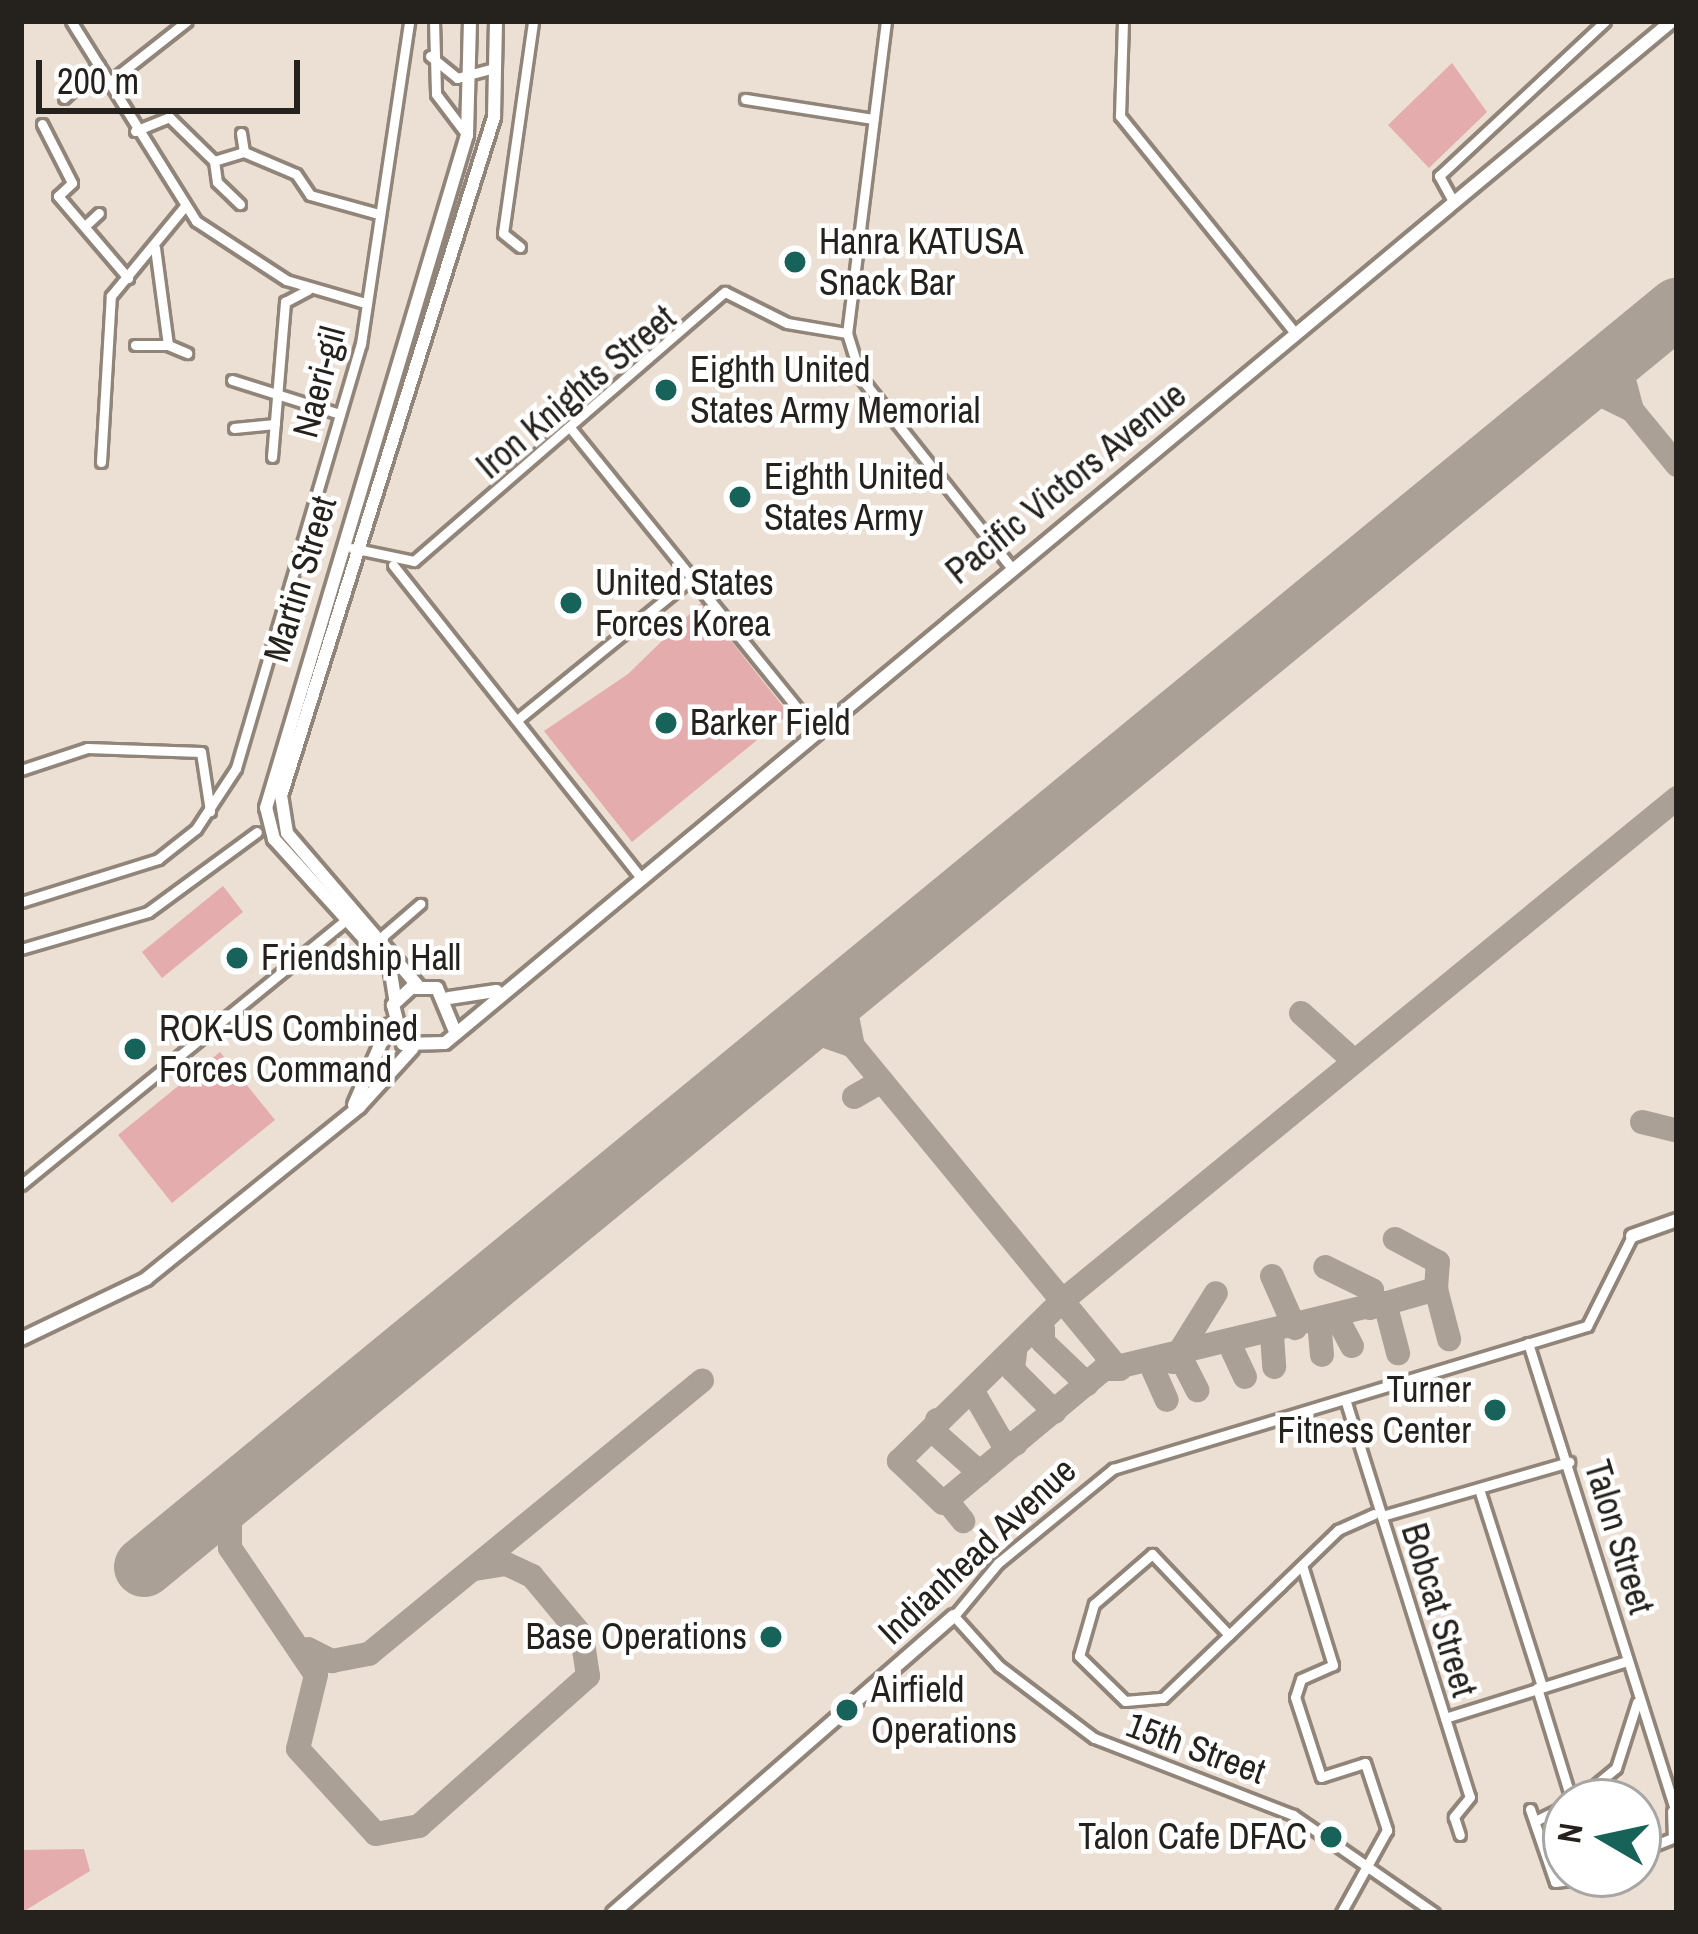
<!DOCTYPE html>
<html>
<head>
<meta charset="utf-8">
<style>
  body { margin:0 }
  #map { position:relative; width:1698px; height:1934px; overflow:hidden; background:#ecdfd3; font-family:"Archivo Narrow",sans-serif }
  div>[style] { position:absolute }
  .green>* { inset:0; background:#e4acad }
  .taxiway>* { height:24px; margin:-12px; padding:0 12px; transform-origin:12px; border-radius:12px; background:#aaa096 }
  .runway>* { height:60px; margin:-30px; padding:0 30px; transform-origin:30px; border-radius:30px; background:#aaa096 }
  .roads { filter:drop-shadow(3px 0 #91857a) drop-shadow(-3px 0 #91857a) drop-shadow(0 3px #91857a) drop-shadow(0 -3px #91857a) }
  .minor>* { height:9px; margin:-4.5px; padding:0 4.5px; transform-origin:4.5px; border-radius:4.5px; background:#fff }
  .major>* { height:12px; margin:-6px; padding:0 6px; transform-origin:6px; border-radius:6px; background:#fff }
  .dots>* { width:33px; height:33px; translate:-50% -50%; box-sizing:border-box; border:6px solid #fff; border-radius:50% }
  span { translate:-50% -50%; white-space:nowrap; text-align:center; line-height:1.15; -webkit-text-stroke:9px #fff; paint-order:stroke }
  .poi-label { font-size:36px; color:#25211c }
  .left { translate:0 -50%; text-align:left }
  .right { translate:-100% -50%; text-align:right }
  .street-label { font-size:36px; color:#25211c }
  .frame { position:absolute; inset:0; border:24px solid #25211c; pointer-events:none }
  .north { position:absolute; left:1542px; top:1778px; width:120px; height:120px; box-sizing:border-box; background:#fff; border:3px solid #a8a6a4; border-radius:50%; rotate:279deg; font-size:33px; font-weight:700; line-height:48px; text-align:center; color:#25211c }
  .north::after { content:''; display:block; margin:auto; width:42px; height:54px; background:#186359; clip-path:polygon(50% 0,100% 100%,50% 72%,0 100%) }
  .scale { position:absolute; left:36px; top:60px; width:264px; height:54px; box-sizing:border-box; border:6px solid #25211c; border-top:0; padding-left:15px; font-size:36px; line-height:42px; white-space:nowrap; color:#25211c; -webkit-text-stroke:9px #fff; paint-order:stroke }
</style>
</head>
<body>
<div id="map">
  <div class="green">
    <i style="clip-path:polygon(1452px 63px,1487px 112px,1429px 168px,1388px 125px)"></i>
    <i style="clip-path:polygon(701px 603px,789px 714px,632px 842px,544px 731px,628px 674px)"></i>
    <i style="clip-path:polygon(223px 886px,243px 912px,162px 978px,142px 952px)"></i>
    <i style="clip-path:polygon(220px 1052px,275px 1120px,172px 1203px,118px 1135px)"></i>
    <i style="clip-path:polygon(84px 1849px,90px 1871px,21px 1913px,21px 1850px)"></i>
  </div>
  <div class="taxiway">
    <i style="left:1554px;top:410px;width:48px;rotate:-19.6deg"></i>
    <i style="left:1599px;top:394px;width:37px;rotate:26deg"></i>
    <i style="left:1632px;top:410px;width:34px;rotate:-105deg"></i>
    <i style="left:1623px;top:377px;width:46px;rotate:-64deg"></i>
    <i style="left:1632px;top:410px;width:71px;rotate:50.7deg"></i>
    <i style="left:865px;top:975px;width:41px;rotate:117.8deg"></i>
    <i style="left:846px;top:1011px;width:36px;rotate:79deg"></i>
    <i style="left:853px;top:1046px;width:416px;rotate:50.6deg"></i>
    <i style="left:1117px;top:1367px;width:264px;rotate:-13.6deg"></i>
    <i style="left:1374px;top:1305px;width:15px;rotate:-98deg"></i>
    <i style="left:1372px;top:1290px;width:52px;rotate:-153.9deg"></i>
    <i style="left:1301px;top:1013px;width:70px;rotate:42.1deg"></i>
    <i style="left:782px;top:1043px;width:35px;rotate:-16deg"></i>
    <i style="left:816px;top:1033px;width:39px;rotate:19deg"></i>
    <i style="left:854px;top:1097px;width:32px;rotate:-30deg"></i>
    <i style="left:1642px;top:1122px;width:36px;rotate:14deg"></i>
    <i style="left:1272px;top:1276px;width:57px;rotate:66.1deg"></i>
    <i style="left:1436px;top:1289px;width:52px;rotate:75.4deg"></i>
    <i style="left:1385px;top:1303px;width:52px;rotate:75.4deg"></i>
    <i style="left:1370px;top:1308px;width:69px;rotate:-16.1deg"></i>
    <i style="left:1436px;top:1289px;width:27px;rotate:-86deg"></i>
    <i style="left:1438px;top:1262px;width:49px;rotate:-151.9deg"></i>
    <i style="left:1336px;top:1316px;width:34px;rotate:62deg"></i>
    <i style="left:1319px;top:1321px;width:34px;rotate:85deg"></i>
    <i style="left:1043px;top:1329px;width:13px;rotate:90deg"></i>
    <i style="left:1043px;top:1342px;width:61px;rotate:43.7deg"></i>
    <i style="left:1272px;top:1335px;width:32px;rotate:86deg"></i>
    <i style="left:1231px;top:1347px;width:33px;rotate:65deg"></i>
    <i style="left:1015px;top:1353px;width:17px;rotate:97deg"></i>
    <i style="left:1013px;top:1370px;width:59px;rotate:45deg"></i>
    <i style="left:1182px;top:1360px;width:34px;rotate:63deg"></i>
    <i style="left:1173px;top:1362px;width:81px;rotate:-58.1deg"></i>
    <i style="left:1152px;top:1367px;width:36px;rotate:66deg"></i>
    <i style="left:1120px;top:1369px;width:16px;rotate:180deg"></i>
    <i style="left:1104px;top:1369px;width:209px;rotate:140.2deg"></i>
    <i style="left:943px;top:1503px;width:61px;rotate:-136.3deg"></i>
    <i style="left:899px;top:1461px;width:228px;rotate:-44.5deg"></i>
    <i style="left:1062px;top:1301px;width:795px;rotate:-39.28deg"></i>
    <i style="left:972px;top:1390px;width:60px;rotate:60deg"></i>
    <i style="left:1002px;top:1442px;width:14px;rotate:8deg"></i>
    <i style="left:937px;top:1420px;width:13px;rotate:99deg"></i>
    <i style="left:935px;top:1433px;width:60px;rotate:41.6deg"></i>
    <i style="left:248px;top:1480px;width:33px;rotate:123deg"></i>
    <i style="left:230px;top:1508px;width:40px;rotate:90deg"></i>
    <i style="left:230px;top:1548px;width:153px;rotate:55.9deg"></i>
    <i style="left:316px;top:1675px;width:76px;rotate:103.7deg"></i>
    <i style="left:298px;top:1749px;width:115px;rotate:47.5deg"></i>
    <i style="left:376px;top:1834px;width:44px;rotate:-10.5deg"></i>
    <i style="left:419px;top:1826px;width:226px;rotate:-41.6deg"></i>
    <i style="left:588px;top:1676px;width:40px;rotate:-98.5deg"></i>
    <i style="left:582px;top:1636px;width:78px;rotate:-129.8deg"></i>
    <i style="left:532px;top:1576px;width:29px;rotate:-155deg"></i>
    <i style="left:506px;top:1564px;width:33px;rotate:171deg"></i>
    <i style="left:947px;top:1501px;width:26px;rotate:51deg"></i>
    <i style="left:308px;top:1649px;width:27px;rotate:27deg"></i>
    <i style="left:332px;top:1661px;width:38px;rotate:-11deg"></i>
    <i style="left:369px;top:1654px;width:431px;rotate:-39.4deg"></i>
  </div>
  <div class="runway">
    <i style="left:144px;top:1567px;width:1984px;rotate:-39.4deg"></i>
  </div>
  <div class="roads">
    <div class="minor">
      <i style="left:71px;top:21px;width:236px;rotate:58deg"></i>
      <i style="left:196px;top:221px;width:108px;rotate:33.2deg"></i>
      <i style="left:286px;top:280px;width:82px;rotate:16.2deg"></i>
      <i style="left:434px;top:21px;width:73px;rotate:88.4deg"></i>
      <i style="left:436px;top:94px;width:51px;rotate:52.9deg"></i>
      <i style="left:886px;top:21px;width:314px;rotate:97.1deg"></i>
      <i style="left:847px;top:333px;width:47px;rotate:72.7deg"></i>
      <i style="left:861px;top:378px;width:241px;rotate:51.6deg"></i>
      <i style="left:1123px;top:21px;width:95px;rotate:91.8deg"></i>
      <i style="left:1120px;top:116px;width:277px;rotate:51.1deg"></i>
      <i style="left:430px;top:56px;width:35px;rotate:39deg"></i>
      <i style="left:457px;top:78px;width:35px;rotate:-15deg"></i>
      <i style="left:112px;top:80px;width:95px;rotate:-38.2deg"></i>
      <i style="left:64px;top:98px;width:48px;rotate:-43.3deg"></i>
      <i style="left:745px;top:99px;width:130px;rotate:8.9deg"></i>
      <i style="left:42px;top:124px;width:66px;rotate:63deg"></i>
      <i style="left:72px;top:183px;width:19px;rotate:137deg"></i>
      <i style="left:58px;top:196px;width:108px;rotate:49.5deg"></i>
      <i style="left:135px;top:131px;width:37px;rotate:-22deg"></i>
      <i style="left:169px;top:117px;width:63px;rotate:44.4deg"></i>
      <i style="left:214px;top:161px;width:31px;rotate:-17deg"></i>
      <i style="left:244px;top:152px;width:56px;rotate:22.9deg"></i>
      <i style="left:296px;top:174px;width:25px;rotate:56deg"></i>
      <i style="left:310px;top:195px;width:67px;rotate:15.5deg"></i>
      <i style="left:241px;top:133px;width:19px;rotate:81deg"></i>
      <i style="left:214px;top:161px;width:21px;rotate:82deg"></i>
      <i style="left:217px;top:182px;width:32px;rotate:44deg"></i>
      <i style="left:1453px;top:201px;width:29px;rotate:-119deg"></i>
      <i style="left:1439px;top:176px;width:227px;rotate:-43deg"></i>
      <i style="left:85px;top:226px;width:19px;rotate:-43deg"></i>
      <i style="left:520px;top:247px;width:22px;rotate:-141deg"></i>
      <i style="left:503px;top:233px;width:214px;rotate:-81.9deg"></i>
      <i style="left:135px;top:345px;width:33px"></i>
      <i style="left:168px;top:345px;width:98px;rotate:-97.6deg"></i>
      <i style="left:168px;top:345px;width:21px;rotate:23deg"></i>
      <i style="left:232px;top:380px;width:113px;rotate:17.5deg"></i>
      <i style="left:234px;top:428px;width:41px;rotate:-5.6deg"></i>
      <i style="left:572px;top:430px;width:385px;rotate:51deg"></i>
      <i style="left:272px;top:457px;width:156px;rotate:-85.2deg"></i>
      <i style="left:285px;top:302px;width:26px;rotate:-28deg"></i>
      <i style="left:101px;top:462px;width:166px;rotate:-86.6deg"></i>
      <i style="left:111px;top:296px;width:117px;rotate:-50.6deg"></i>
      <i style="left:352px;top:548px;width:63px;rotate:11.8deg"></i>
      <i style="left:414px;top:561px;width:411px;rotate:-40.9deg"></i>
      <i style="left:725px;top:292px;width:69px;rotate:26.6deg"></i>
      <i style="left:787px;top:323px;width:61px;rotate:9.5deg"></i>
      <i style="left:393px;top:565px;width:394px;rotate:51.6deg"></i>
      <i style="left:517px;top:720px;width:225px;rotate:-39.1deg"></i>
      <i style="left:21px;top:770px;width:70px;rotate:-18.4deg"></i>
      <i style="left:87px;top:748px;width:114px;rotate:2deg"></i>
      <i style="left:201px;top:752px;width:60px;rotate:81.3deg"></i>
      <i style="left:21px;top:902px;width:144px;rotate:-17.4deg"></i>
      <i style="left:158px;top:859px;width:48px;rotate:-38.3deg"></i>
      <i style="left:196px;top:829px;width:73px;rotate:-56.7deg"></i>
      <i style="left:236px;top:768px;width:442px;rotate:-73.6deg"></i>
      <i style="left:361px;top:344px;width:327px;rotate:-81.5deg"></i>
      <i style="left:384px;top:935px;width:48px;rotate:-40.7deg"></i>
      <i style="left:21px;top:949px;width:132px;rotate:-16.2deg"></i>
      <i style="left:148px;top:912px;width:135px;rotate:-36.3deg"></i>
      <i style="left:21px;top:1185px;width:421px;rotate:-39.2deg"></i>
      <i style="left:1528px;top:1343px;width:495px;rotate:72.5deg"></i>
      <i style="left:1345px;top:1399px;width:417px;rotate:72.6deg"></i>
      <i style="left:1470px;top:1797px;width:26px;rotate:129deg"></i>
      <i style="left:1454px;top:1817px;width:19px;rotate:72deg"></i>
      <i style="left:1479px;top:1489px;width:208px;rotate:72.3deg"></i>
      <i style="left:1382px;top:1516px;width:195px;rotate:-16.1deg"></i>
      <i style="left:1302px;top:1565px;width:105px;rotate:72.8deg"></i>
      <i style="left:1333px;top:1665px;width:35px;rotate:156deg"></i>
      <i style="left:1301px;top:1679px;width:19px;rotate:108deg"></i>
      <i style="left:1295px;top:1697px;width:84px;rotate:72deg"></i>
      <i style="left:1321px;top:1777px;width:46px;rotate:-17.7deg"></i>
      <i style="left:1365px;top:1763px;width:71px;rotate:71.8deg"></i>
      <i style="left:1387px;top:1830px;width:95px;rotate:119deg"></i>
      <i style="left:1229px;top:1635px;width:112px;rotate:-133.5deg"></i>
      <i style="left:1152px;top:1554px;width:77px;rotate:139.2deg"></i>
      <i style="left:1094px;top:1604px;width:54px;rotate:106.1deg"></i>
      <i style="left:1079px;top:1656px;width:64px;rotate:44.4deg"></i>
      <i style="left:1125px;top:1701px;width:38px;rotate:-5deg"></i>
      <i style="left:1163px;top:1698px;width:162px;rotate:-43.7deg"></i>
      <i style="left:1280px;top:1586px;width:81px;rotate:-44deg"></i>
      <i style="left:1338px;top:1530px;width:39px;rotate:-24deg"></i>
      <i style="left:1537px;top:1688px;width:119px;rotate:72.9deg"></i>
      <i style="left:1445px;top:1718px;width:191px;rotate:-17.4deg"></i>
      <i style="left:1575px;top:1802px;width:53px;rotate:-39.7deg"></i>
      <i style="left:1616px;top:1768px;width:69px;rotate:-72.3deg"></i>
      <i style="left:1530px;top:1809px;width:77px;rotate:71.1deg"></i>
      <i style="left:1555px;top:1882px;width:64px;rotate:-7.1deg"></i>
      <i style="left:1535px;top:1821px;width:34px;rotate:-26deg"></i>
      <i style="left:1638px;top:1852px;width:38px;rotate:-22deg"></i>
      <i style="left:1673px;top:1838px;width:27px;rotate:-92deg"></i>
      <i style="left:1434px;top:1913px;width:172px;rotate:-145.2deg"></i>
      <i style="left:1293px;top:1815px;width:213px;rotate:-158.8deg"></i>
      <i style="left:1094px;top:1738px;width:119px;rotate:-142.8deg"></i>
      <i style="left:999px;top:1666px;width:67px;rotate:-132deg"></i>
      <i style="left:954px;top:1616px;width:69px;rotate:-50.3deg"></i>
      <i style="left:998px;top:1563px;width:149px;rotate:-39.3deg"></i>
      <i style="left:1113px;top:1469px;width:495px;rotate:-16.8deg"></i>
      <i style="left:1587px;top:1326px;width:101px;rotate:-63.4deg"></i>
    </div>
    <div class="major">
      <i style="left:418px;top:986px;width:201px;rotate:-130.6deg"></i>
      <i style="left:287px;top:833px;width:37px;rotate:-99deg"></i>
      <i style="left:281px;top:796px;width:712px;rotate:-72.58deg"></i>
      <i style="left:494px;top:117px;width:96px;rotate:-88.8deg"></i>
      <i style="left:395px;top:998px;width:31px;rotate:-99deg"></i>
      <i style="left:390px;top:967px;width:173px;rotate:-132.2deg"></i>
      <i style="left:274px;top:839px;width:32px;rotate:-104deg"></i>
      <i style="left:266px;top:808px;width:702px;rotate:-73.37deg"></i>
      <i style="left:467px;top:135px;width:114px;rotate:-88.5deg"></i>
      <i style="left:449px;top:998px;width:48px;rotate:-8.5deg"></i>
      <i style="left:454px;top:1029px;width:44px;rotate:-112.5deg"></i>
      <i style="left:437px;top:988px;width:26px;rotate:180deg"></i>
      <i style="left:411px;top:988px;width:25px;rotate:137deg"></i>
      <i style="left:393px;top:1005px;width:40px;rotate:75.6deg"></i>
      <i style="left:403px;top:1044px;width:42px;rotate:-1.4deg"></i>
      <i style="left:445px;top:1043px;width:1597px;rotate:-39.79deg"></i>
      <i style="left:354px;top:1105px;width:87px;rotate:-66.4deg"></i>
      <i style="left:1632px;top:1236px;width:48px;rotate:-19.6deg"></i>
      <i style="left:21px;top:1339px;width:139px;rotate:-25.6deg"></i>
      <i style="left:146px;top:1279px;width:274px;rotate:-38.9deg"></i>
      <i style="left:359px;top:1107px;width:79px;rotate:-47.6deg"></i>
      <i style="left:613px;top:1913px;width:452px;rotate:-41.1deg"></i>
    </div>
  </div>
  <div class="dots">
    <i style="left:795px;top:262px;background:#186359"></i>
    <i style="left:666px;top:390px;background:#186359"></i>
    <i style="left:740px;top:497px;background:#186359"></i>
    <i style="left:571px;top:603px;background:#186359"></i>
    <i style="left:666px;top:723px;background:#186359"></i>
    <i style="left:237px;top:958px;background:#186359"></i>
    <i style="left:135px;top:1049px;background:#186359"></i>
    <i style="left:1495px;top:1410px;background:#186359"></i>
    <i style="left:771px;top:1637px;background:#186359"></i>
    <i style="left:847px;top:1710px;background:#186359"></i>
    <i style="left:1331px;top:1837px;background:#186359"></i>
  </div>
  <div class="poi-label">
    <span class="left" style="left:819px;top:262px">Hanra KATUSA<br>Snack Bar</span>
    <span class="left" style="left:690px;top:390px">Eighth United<br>States Army Memorial</span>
    <span class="left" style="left:764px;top:497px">Eighth United<br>States Army</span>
    <span class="left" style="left:595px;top:603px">United States<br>Forces Korea</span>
    <span class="left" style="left:690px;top:723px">Barker Field</span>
    <span class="left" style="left:261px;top:958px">Friendship Hall</span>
    <span class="left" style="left:159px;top:1049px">ROK-US Combined<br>Forces Command</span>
    <span class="right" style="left:1471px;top:1410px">Turner<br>Fitness Center</span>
    <span class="right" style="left:747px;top:1637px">Base Operations</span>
    <span class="left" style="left:871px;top:1710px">Airfield<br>Operations</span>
    <span class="right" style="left:1307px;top:1837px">Talon Cafe DFAC</span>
  </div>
  <div class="street-label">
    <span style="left:319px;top:382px;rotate:-75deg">Naeri-gil</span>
    <span style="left:576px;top:392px;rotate:-40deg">Iron Knights Street</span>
    <span style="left:1066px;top:483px;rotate:-39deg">Pacific Victors Avenue</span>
    <span style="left:300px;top:579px;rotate:-73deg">Martin Street</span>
    <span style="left:1619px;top:1537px;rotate:73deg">Talon Street</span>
    <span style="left:977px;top:1551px;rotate:-43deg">Indianhead Avenue</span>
    <span style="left:1439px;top:1610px;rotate:73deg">Bobcat Street</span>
    <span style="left:1196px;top:1748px;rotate:20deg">15th Street</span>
  </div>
  <div class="frame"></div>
  <div class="north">N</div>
  <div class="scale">200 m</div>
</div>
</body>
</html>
